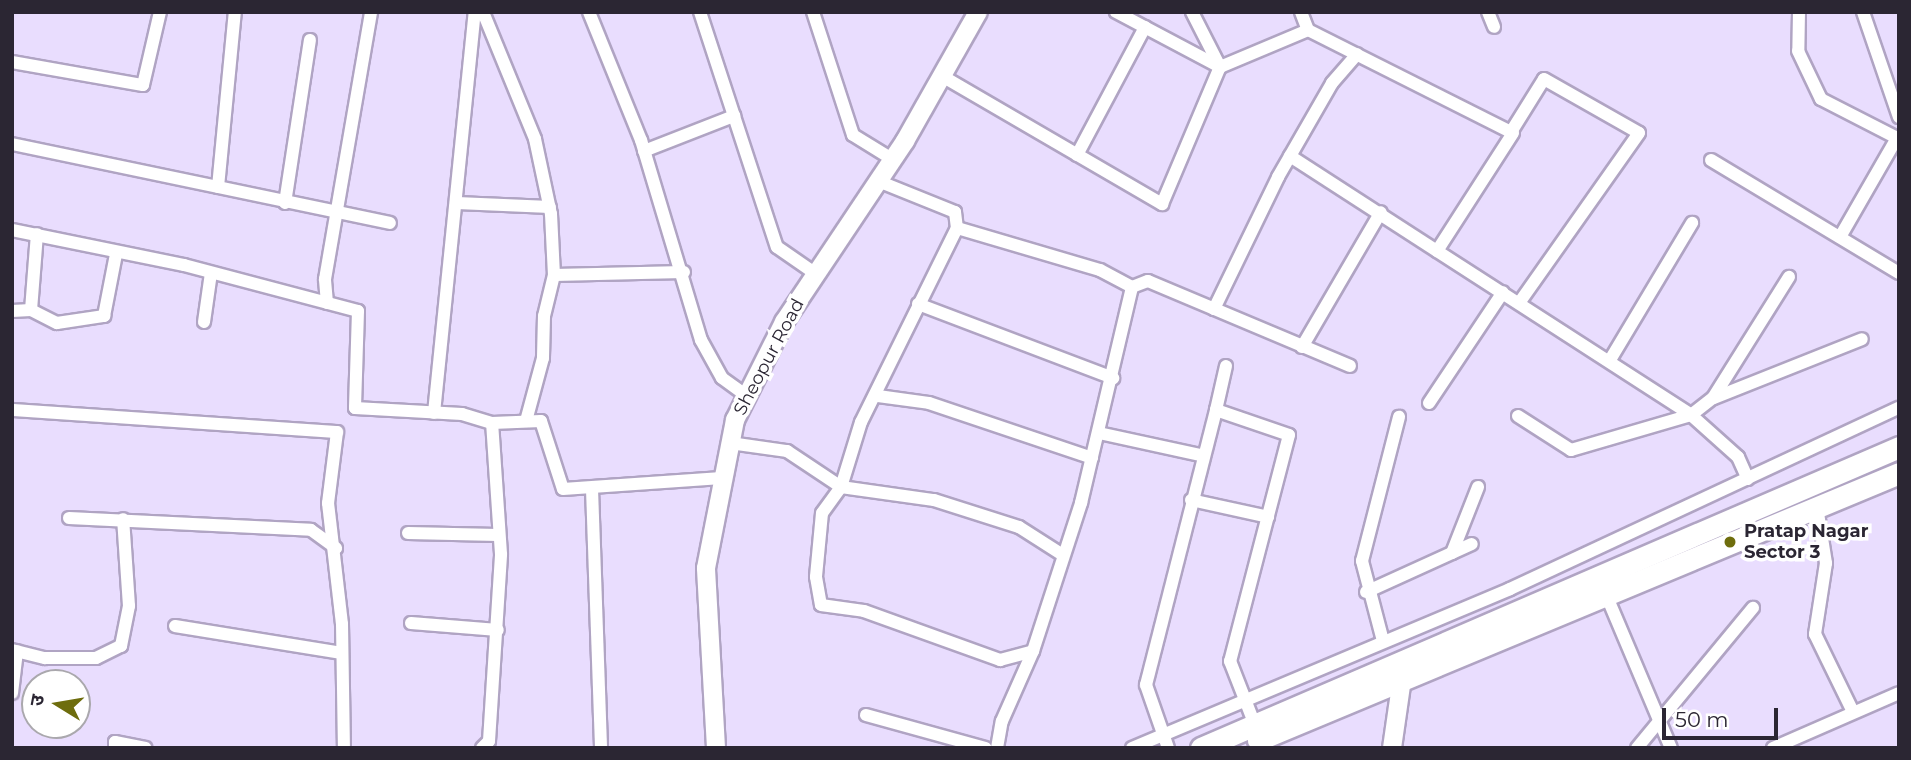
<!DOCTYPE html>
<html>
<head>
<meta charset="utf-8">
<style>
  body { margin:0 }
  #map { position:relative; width:1911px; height:760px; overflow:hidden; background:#e9ddfe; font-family:Montserrat,"Noto Sans Devanagari",sans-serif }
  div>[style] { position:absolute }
  .roads { filter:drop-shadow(2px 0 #b0a4c3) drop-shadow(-2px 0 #b0a4c3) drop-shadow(0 2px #b0a4c3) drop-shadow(0 -2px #b0a4c3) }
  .street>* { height:12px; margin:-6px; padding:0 6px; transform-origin:6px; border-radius:6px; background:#fff }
  .secondary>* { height:18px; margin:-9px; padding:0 9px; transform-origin:9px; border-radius:9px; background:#fff }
  .highway>* { height:21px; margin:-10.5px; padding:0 10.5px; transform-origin:10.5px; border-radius:10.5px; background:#fff }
  .dots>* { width:19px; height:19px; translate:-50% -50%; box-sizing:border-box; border:4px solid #fff; border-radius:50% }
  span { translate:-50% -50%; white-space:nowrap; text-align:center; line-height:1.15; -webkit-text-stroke:7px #fff; paint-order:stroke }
  .street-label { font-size:18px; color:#2b2633 }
  .poi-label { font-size:18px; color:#2b2633; font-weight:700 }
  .left { translate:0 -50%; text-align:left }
  .frame { position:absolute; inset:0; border:14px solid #2b2633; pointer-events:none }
  .north { position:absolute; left:21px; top:669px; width:70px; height:70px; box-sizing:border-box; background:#fff; border:2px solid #aaa8ad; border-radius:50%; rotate:281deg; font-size:19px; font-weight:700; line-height:28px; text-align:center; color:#2b2633 }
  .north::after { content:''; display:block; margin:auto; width:24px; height:32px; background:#6e6d0d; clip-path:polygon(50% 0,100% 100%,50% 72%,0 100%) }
  .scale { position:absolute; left:1662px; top:708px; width:116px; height:32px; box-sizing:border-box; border:4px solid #2b2633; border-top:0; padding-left:9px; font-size:21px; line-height:24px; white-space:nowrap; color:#2b2633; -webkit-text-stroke:5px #fff; paint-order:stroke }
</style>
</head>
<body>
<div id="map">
  <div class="roads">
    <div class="street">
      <i style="left:483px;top:12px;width:137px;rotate:67.7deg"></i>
      <i style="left:535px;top:139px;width:77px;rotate:78deg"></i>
      <i style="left:551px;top:214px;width:61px;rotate:87.2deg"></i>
      <i style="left:554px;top:275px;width:42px;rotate:103.7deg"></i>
      <i style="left:544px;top:316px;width:42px;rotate:91.4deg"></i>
      <i style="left:543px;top:358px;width:65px;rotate:105.1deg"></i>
      <i style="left:589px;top:12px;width:138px;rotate:67.9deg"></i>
      <i style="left:641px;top:140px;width:209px;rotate:73.3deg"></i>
      <i style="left:701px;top:340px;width:43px;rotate:61.1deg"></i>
      <i style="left:722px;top:378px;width:31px;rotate:36deg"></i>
      <i style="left:700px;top:12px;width:247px;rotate:71.9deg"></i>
      <i style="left:777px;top:247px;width:47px;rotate:34.7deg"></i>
      <i style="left:813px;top:12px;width:129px;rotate:72deg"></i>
      <i style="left:853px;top:135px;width:46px;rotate:31.6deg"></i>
      <i style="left:1192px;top:12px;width:62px;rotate:63deg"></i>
      <i style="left:1220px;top:67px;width:95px;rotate:-22.8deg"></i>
      <i style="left:1301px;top:12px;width:19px;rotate:69deg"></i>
      <i style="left:1308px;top:30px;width:229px;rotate:26.7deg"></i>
      <i style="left:1513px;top:133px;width:140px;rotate:122.8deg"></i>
      <i style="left:1437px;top:251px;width:302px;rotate:32.8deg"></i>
      <i style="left:1691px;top:415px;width:63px;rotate:41.8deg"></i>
      <i style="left:1738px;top:457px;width:24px;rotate:66deg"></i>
      <i style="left:1488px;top:12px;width:16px;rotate:68deg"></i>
      <i style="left:1799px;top:12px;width:39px;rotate:91deg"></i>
      <i style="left:1798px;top:51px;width:53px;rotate:64.4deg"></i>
      <i style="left:1821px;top:99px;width:88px;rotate:27.1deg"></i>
      <i style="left:1863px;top:12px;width:111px;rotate:71.1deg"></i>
      <i style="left:12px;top:62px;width:133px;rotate:10deg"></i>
      <i style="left:143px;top:85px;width:75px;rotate:-76.9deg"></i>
      <i style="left:942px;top:76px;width:255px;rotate:30.2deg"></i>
      <i style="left:1162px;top:204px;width:149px;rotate:-67.1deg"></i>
      <i style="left:1220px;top:67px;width:118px;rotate:-152.1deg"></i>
      <i style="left:1511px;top:132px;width:62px;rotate:-58.1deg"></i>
      <i style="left:1544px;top:79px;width:109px;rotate:29.6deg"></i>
      <i style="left:1639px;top:133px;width:207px;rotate:125.2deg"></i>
      <i style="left:12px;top:144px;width:386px;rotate:11.8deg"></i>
      <i style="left:644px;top:151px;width:97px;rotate:-21.3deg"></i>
      <i style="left:1077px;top:155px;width:145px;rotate:-62deg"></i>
      <i style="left:1290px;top:156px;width:175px;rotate:32.9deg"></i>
      <i style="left:1711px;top:160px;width:219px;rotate:31deg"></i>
      <i style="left:878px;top:181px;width:83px;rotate:21.9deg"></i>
      <i style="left:955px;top:212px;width:16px;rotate:83deg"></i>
      <i style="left:218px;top:187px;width:176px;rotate:-84.5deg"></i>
      <i style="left:285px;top:203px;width:165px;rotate:-81.3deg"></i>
      <i style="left:457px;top:203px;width:93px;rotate:2.5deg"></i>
      <i style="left:12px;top:230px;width:176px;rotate:11.5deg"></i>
      <i style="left:184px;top:265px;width:180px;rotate:14.8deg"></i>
      <i style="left:358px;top:311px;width:97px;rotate:91.8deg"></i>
      <i style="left:355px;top:408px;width:107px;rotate:3.2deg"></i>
      <i style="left:462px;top:414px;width:31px;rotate:17deg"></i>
      <i style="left:1840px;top:237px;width:114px;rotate:-60.1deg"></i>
      <i style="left:554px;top:275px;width:130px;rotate:-1.3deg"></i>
      <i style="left:1132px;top:287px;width:17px;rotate:-21deg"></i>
      <i style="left:1148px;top:281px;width:219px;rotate:22.8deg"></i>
      <i style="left:327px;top:303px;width:24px;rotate:-95deg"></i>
      <i style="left:325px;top:279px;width:271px;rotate:-80.2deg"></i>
      <i style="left:918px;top:304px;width:209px;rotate:20.8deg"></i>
      <i style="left:1214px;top:309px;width:147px;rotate:-64.1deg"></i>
      <i style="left:1278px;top:177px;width:108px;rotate:-60.1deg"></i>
      <i style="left:1332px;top:83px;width:38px;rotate:-49deg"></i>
      <i style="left:31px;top:310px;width:29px;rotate:27deg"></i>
      <i style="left:57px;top:323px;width:48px;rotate:-8.5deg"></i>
      <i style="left:104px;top:316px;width:63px;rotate:-79deg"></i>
      <i style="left:12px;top:311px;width:19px;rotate:-3deg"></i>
      <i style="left:31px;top:310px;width:76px;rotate:-85.5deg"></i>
      <i style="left:204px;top:322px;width:49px;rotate:-81.9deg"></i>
      <i style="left:1302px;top:347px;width:156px;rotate:-59.7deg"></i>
      <i style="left:1610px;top:360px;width:160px;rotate:-59.1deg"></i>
      <i style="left:1226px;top:366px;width:45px;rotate:102.8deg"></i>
      <i style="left:1216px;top:410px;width:77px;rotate:18.9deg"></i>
      <i style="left:1289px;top:435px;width:234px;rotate:104.6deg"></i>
      <i style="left:1230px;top:661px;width:69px;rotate:68.7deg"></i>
      <i style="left:878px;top:396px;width:51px;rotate:7.8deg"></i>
      <i style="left:929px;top:403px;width:172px;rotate:18.6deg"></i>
      <i style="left:1714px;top:398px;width:159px;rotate:-21.7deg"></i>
      <i style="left:1429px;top:403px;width:133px;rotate:-56.3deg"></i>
      <i style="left:12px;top:410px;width:326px;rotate:3.9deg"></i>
      <i style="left:337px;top:432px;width:72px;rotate:97.2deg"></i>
      <i style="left:328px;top:503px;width:122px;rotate:83.4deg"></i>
      <i style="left:342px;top:624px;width:124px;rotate:89.1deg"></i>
      <i style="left:434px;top:413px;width:403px;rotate:-84.2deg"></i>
      <i style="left:1518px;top:416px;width:63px;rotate:32.7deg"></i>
      <i style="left:1571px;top:450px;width:125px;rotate:-16.3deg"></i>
      <i style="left:1691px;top:415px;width:28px;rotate:-38deg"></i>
      <i style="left:1713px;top:398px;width:143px;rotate:-57.9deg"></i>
      <i style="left:1099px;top:433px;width:103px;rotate:12.3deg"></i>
      <i style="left:730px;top:443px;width:58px;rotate:8deg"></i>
      <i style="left:787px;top:451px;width:65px;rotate:33.7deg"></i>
      <i style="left:841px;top:487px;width:94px;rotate:8deg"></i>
      <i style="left:934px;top:500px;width:89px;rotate:17.6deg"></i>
      <i style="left:1019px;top:527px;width:52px;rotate:32.5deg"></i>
      <i style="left:592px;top:489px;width:259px;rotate:88deg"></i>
      <i style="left:1191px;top:500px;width:79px;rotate:12.4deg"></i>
      <i style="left:1817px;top:507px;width:57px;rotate:80.9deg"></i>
      <i style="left:1826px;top:563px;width:72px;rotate:98.8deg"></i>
      <i style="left:1815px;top:634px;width:87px;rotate:64deg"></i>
      <i style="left:69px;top:518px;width:242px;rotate:2.8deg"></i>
      <i style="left:311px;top:530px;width:31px;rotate:36deg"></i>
      <i style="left:408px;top:533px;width:90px;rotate:1.3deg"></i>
      <i style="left:1452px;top:553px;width:71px;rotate:-68.5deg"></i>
      <i style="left:1366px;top:592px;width:116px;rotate:-24.4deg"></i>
      <i style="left:1605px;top:592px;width:169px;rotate:67.1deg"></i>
      <i style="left:411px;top:623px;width:87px;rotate:4.6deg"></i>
      <i style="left:175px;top:626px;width:169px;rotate:9.2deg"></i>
      <i style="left:1383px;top:641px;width:83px;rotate:-104.7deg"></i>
      <i style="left:1362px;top:561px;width:149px;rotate:-75.6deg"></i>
      <i style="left:12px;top:650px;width:34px;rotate:14deg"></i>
      <i style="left:45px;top:658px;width:51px"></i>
      <i style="left:96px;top:658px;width:28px;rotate:-26deg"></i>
      <i style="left:121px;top:646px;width:41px;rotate:-78.7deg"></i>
      <i style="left:129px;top:606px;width:87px;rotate:-93.9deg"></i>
      <i style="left:12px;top:693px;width:42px;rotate:-83.2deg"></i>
      <i style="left:866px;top:715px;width:124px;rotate:15.4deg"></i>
      <i style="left:115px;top:748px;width:6px;rotate:-90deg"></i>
      <i style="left:115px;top:742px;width:31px;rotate:11deg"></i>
      <i style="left:482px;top:748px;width:10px;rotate:-45deg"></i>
      <i style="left:489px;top:741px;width:187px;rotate:-86.3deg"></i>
      <i style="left:501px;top:554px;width:131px;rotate:-93.9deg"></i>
      <i style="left:492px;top:423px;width:49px;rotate:-2.3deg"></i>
      <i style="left:541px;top:421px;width:71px;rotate:72.1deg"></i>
      <i style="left:563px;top:489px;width:159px;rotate:-4deg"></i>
      <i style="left:997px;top:748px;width:27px;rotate:-80deg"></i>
      <i style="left:1002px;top:721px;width:77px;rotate:-66.1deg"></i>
      <i style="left:1033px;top:651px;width:156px;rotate:-72deg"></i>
      <i style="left:1081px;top:503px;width:222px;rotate:-76.7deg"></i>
      <i style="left:1132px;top:287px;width:36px;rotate:-152deg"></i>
      <i style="left:1100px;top:270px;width:149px;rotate:-163.6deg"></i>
      <i style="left:957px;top:228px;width:216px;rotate:116.3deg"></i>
      <i style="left:861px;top:422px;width:68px;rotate:107.1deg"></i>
      <i style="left:841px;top:487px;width:32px;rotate:126deg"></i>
      <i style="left:822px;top:513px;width:64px;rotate:95.4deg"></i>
      <i style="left:816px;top:577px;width:28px;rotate:80deg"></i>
      <i style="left:821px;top:605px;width:43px;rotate:7.9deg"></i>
      <i style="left:864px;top:611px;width:145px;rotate:19.8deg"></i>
      <i style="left:1000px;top:660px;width:34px;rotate:-15deg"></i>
      <i style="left:1132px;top:748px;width:410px;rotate:-22.8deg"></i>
      <i style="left:1510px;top:589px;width:429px;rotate:-25deg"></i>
      <i style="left:1168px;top:748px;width:67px;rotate:-109.2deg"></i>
      <i style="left:1146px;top:685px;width:284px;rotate:-75.7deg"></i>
      <i style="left:1637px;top:748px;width:182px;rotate:-50.4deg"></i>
      <i style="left:1773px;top:748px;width:137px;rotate:-23.6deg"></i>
    </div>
    <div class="secondary">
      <i style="left:716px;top:748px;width:180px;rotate:-93.2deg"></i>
      <i style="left:706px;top:568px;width:151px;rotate:-78.9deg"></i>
      <i style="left:735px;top:420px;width:110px;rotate:-63.4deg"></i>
      <i style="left:784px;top:322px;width:218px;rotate:-56.2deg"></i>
      <i style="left:905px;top:141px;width:148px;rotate:-60.5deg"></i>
      <i style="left:1392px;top:748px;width:70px;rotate:-81.8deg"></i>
    </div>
    <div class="highway">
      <i style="left:1258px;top:740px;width:694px;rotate:-22.61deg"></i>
      <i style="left:1201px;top:748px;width:760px;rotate:-23.33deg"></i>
    </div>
  </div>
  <div class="dots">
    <i style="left:1730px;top:542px;background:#6e6d0d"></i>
  </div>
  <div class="street-label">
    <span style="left:769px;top:357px;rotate:-62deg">Sheopur Road</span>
  </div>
  <div class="poi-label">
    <span class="left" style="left:1744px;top:542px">Pratap Nagar<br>Sector 3</span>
  </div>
  <div class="frame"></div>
  <div class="north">उ</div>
  <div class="scale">50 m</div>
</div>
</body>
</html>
